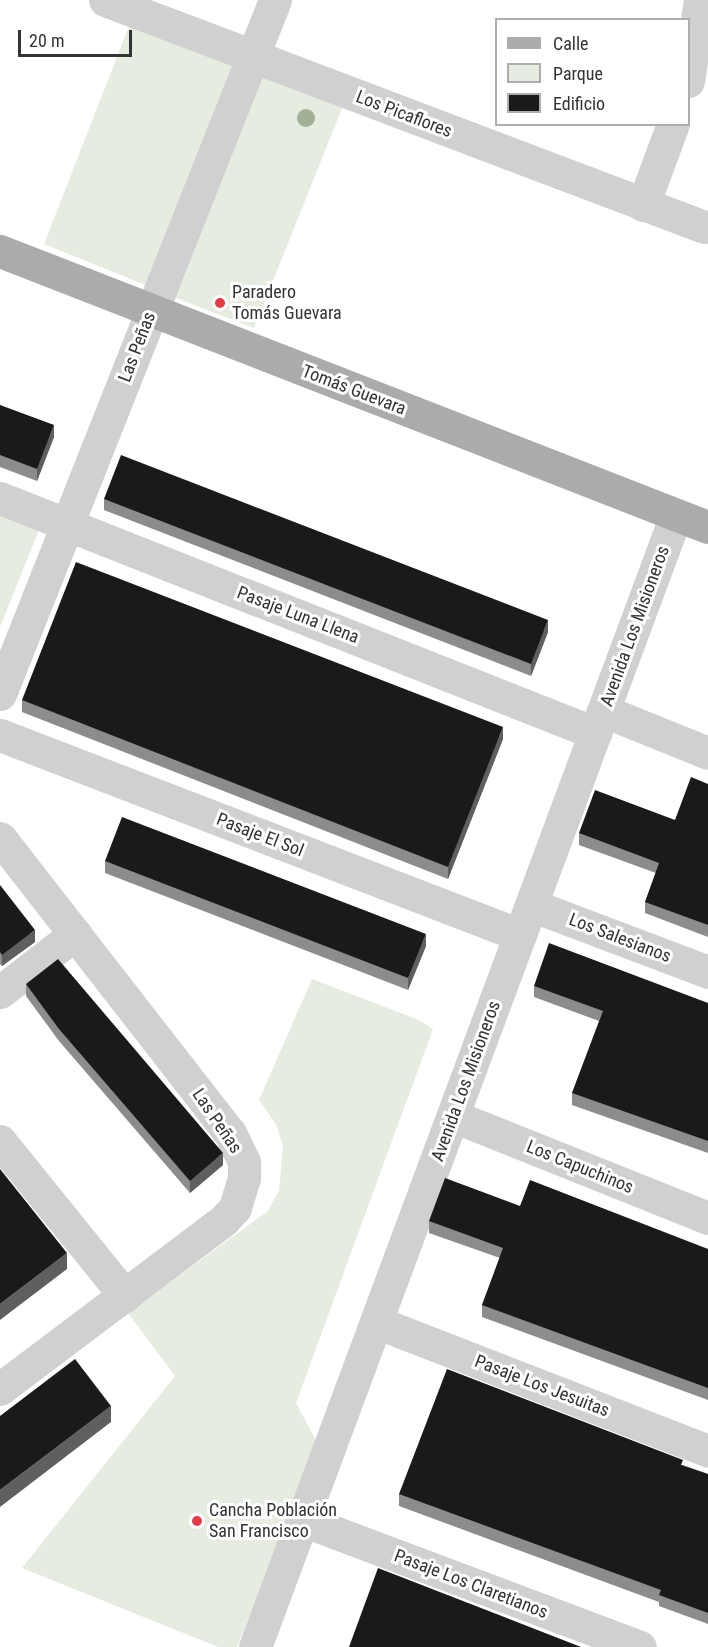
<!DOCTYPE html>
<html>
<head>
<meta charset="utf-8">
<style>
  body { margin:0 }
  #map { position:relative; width:708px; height:1647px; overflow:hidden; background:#fff; font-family:"Roboto Condensed",sans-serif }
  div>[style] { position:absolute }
  .green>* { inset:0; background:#e6ecdf }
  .minor>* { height:33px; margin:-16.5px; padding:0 16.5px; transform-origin:16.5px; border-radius:16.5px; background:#d0d0d0 }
  .major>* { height:33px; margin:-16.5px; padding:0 16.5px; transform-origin:16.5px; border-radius:16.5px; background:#ababab }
  .trees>* { width:18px; height:18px; margin:-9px; border-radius:50%; background:#a2b095 }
  .wall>* { inset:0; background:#8c8c8c }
  .shaded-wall>* { inset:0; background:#5f5f5f }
  .building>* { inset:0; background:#1a1a1a }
  .dots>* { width:16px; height:16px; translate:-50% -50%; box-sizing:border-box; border:3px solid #fff; border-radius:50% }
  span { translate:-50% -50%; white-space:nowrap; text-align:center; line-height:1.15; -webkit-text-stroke:6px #fff; paint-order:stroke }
  .street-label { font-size:18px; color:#333 }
  .poi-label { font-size:18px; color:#333 }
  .left { translate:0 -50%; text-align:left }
  .legend { position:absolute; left:495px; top:18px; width:195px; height:108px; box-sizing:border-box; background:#fff; border:2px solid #adadad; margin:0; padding:8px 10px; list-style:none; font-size:18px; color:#333 }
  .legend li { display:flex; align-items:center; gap:12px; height:30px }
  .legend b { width:30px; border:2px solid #adadad }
  .scale { position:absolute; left:18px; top:30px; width:114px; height:27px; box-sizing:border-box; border:3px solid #333; border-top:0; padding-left:8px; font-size:18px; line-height:21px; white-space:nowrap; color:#333; -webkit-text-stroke:4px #fff; paint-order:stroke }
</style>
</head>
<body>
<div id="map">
  <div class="green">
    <i style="clip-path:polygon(131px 21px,234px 60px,148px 286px,44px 244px)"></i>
    <i style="clip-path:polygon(253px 66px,345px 101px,254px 328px,165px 294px)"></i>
    <i style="clip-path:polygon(0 512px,40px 528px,0 627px)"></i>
    <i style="clip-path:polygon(312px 979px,419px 1020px,433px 1029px,296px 1403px,318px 1444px,237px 1647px,218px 1647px,22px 1568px,175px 1376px,128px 1313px,268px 1211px,279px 1191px,283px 1146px,276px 1124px,259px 1100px)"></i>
  </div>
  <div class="minor">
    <i style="left:105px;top:0;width:641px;rotate:20.75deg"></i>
    <i style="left:688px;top:81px;width:82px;rotate:-81.6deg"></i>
    <i style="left:643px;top:205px;width:86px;rotate:-69.7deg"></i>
    <i style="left:0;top:498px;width:640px;rotate:21.55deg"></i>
    <i style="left:0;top:694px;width:746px;rotate:-68.38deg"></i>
    <i style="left:604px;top:711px;width:112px;rotate:22deg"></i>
    <i style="left:0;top:735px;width:557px;rotate:21.04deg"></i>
    <i style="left:0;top:838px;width:374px;rotate:52.1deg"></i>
    <i style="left:230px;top:1133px;width:32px;rotate:64deg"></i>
    <i style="left:244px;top:1162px;width:16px;rotate:90deg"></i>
    <i style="left:244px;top:1178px;width:31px;rotate:107deg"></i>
    <i style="left:235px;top:1208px;width:16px;rotate:133deg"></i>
    <i style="left:224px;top:1220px;width:281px;rotate:143deg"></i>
    <i style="left:531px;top:905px;width:189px;rotate:20.7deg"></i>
    <i style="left:0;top:992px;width:95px;rotate:-37.7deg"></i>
    <i style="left:453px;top:1116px;width:275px;rotate:21.8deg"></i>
    <i style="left:0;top:1141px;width:199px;rotate:51.1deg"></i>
    <i style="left:376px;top:1322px;width:356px;rotate:21.2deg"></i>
    <i style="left:302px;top:1520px;width:361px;rotate:20.6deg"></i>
    <i style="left:255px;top:1647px;width:1208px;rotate:-69.6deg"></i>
  </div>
  <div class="major">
    <i style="left:0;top:251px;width:760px;rotate:21.3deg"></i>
  </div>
  <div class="trees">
    <i style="left:306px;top:118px"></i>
  </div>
  <div class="wall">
    <i style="clip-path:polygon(0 405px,54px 437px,37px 481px,0 467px)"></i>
    <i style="clip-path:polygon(104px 499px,548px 632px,531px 676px,104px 510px)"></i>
    <i style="clip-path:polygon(22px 700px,503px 739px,448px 879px,22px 712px)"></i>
    <i style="clip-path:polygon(708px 784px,708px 937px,645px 913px,645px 902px,656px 873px,579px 845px,579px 833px,675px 820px)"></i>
    <i style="clip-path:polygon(105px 861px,426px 946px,408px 990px,105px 873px)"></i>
    <i style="clip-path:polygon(0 885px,35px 942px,2px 966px,0 964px)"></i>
    <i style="clip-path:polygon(26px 984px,223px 1165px,190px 1193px,59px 1041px,26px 996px)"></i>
    <i style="clip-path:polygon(534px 986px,708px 1003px,708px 1153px,572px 1105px,572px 1093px,599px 1021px,534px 997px)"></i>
    <i style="clip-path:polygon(520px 1206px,708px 1249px,708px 1400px,482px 1317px,482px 1305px,500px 1258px,429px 1233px,429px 1221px)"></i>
    <i style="clip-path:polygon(683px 1465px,708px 1474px,708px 1624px,659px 1606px,659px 1602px,399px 1506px,399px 1494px)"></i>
  </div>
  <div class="shaded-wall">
    <i style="clip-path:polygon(54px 425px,54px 437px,37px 481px,37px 469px)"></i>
    <i style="clip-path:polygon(548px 620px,548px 632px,531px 676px,531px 664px)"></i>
    <i style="clip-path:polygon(503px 727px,503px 739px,448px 879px,448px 867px)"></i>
    <i style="clip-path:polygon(35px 930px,35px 942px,2px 966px,2px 955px)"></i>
    <i style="clip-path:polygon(426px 934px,426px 946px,408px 990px,408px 978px)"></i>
    <i style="clip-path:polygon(223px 1153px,223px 1165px,190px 1193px,190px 1181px)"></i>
    <i style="clip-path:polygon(67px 1253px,67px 1269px,0 1320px,0 1304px)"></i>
    <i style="clip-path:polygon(111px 1406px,111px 1422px,0 1507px,0 1490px)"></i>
  </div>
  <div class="building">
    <i style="clip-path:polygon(0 405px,54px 425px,37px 469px,0 455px)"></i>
    <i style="clip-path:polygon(121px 455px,548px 620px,531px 664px,104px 499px)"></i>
    <i style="clip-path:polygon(76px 562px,503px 727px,448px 867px,22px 700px)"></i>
    <i style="clip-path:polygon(691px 777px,708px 784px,708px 925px,645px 902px,659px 863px,579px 833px,595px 790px,675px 820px)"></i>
    <i style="clip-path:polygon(122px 817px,426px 934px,408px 978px,105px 861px)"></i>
    <i style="clip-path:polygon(0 885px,35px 930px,2px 955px,0 952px)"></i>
    <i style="clip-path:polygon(549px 943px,708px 1003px,708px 1141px,572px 1093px,603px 1011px,534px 986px)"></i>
    <i style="clip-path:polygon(58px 959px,223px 1153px,190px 1181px,59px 1029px,26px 984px)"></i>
    <i style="clip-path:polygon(0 1169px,67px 1253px,0 1304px)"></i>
    <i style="clip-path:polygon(445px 1178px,520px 1206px,530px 1180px,708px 1249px,708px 1388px,482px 1305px,503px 1248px,429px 1221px)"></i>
    <i style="clip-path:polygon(75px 1359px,111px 1406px,0 1490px,0 1416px)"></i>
    <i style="clip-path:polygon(447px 1369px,683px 1460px,681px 1465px,708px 1474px,708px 1613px,659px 1595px,661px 1590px,399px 1494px)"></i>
    <i style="clip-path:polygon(378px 1568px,581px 1647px,349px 1647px)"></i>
  </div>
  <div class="dots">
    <i style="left:220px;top:303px;background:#e63946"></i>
    <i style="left:197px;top:1521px;background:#e63946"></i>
  </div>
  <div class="street-label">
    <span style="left:404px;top:114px;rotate:21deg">Los Picaflores</span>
    <span style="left:137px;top:347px;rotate:-69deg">Las Peñas</span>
    <span style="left:354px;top:390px;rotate:21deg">Tomás Guevara</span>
    <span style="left:298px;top:615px;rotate:21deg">Pasaje Luna Llena</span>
    <span style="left:635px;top:626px;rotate:-70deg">Avenida Los Misioneros</span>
    <span style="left:260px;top:835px;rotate:21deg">Pasaje El Sol</span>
    <span style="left:620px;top:938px;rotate:21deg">Los Salesianos</span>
    <span style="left:466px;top:1081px;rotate:-70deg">Avenida Los Misioneros</span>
    <span style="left:217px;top:1121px;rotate:56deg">Las Peñas</span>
    <span style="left:580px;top:1167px;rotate:22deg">Los Capuchinos</span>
    <span style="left:542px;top:1386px;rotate:21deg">Pasaje Los Jesuitas</span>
    <span style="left:471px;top:1584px;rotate:21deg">Pasaje Los Claretianos</span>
  </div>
  <div class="poi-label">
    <span class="left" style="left:232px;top:303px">Paradero<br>Tomás Guevara</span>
    <span class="left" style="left:209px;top:1521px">Cancha Población<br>San Francisco</span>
  </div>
  <ul class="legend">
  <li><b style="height:8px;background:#ababab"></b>Calle</li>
  <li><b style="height:16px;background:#e6ecdf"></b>Parque</li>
  <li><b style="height:16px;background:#1a1a1a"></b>Edificio</li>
  </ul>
  <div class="scale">20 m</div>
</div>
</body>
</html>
